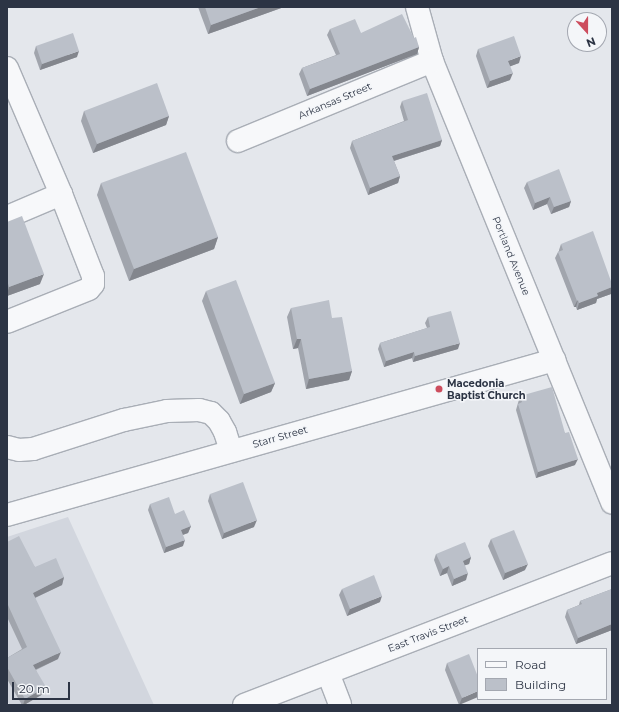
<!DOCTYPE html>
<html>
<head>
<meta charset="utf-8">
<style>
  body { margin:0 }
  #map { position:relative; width:619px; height:712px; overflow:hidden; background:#e4e7ec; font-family:Montserrat,sans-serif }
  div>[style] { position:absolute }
  .built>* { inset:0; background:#d2d6de }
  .roads { filter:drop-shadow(1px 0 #a9aeb6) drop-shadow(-1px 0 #a9aeb6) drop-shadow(0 1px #a9aeb6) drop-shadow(0 -1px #a9aeb6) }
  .minor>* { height:22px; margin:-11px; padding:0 11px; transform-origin:11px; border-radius:11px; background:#f7f8fa }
  .wall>* { inset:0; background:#a1a5ad }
  .shaded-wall>* { inset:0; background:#83868d }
  .building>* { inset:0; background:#bbc0c9 }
  .dots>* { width:11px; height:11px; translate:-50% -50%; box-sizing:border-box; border:2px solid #f4f6f9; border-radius:50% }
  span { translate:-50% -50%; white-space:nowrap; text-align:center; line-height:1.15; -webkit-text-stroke:3px #f4f6f9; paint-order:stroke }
  .street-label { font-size:10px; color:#2c3444 }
  .poi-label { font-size:10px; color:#2c3444; font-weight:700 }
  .left { translate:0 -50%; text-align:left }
  .frame { position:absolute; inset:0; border:8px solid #2c3444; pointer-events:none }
  .legend { position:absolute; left:477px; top:648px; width:130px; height:52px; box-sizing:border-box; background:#f4f6f9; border:1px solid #a4a8b1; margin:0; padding:5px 7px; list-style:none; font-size:12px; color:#2c3444 }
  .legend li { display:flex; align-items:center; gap:8px; height:20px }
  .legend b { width:20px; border:1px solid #a4a8b1 }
  .north { position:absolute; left:567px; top:12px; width:40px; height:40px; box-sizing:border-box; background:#f4f6f9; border:1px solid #a4a8b1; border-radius:50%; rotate:159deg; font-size:11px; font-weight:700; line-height:16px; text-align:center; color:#2c3444 }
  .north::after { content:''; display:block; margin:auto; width:14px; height:18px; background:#cd4d5e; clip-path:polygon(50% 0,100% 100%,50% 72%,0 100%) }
  .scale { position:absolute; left:12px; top:682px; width:58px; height:18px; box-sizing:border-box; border:2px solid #2c3444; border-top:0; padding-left:5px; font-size:12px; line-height:14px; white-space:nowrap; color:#2c3444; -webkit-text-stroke:3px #f4f6f9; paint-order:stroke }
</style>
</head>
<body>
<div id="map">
  <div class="built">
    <i style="clip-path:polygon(68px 517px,154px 705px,10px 705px,7px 701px,7px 537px)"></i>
  </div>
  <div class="roads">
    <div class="minor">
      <i style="left:417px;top:7px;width:56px;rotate:74.5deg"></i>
      <i style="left:432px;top:61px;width:477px;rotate:67.8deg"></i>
      <i style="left:7px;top:68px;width:137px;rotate:66.8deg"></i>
      <i style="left:238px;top:141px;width:210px;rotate:-22.4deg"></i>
      <i style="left:7px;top:217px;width:59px;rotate:-23.1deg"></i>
      <i style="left:61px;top:194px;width:88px;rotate:68.7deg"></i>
      <i style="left:93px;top:276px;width:8px;rotate:90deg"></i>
      <i style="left:93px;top:284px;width:6px;rotate:129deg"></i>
      <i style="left:89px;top:289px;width:88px;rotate:158.1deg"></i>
      <i style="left:7px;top:447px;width:12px;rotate:14deg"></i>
      <i style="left:19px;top:450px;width:14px;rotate:-4deg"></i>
      <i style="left:33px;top:449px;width:96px;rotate:-17.7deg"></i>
      <i style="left:124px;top:420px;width:44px;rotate:-11.8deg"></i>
      <i style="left:167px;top:411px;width:32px;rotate:-2deg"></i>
      <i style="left:199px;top:410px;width:12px;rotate:14deg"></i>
      <i style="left:211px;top:413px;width:11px;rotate:45deg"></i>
      <i style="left:219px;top:421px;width:13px;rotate:61deg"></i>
      <i style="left:225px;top:432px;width:20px;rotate:72deg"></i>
      <i style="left:7px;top:515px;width:569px;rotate:-15.82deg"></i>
      <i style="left:328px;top:673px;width:34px;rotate:69deg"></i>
      <i style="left:244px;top:705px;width:394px;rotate:-21.1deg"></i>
    </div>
  </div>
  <div class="wall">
    <i style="clip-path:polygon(198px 7px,284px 7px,208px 34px)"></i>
    <i style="clip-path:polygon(330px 29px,361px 33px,414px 38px,419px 47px,417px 54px,307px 96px,299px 74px,302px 68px,336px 55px,327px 35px)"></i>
    <i style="clip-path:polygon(36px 46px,77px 57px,40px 70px,34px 53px)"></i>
    <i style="clip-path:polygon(478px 49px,519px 63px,510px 66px,510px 80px,487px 88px,476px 56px)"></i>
    <i style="clip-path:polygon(402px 101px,442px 140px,440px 146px,394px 161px,400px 176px,398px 183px,368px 195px,350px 148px,352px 141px,404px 121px,400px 107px)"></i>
    <i style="clip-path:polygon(84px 111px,169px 116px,166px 125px,93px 153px,81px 121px)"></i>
    <i style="clip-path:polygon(527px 182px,571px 201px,569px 207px,551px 214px,547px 204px,533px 210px,524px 188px)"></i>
    <i style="clip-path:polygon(101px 183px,218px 237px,214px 249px,129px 281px,97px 195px)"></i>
    <i style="clip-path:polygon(7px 222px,40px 284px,7px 296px)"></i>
    <i style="clip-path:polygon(561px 244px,612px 284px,612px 290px,611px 294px,597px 299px,596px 303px,577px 310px,576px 307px,574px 307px,555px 258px,558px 252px,559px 251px,559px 250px)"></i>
    <i style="clip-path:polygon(206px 291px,275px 383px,271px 392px,240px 404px,202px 301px)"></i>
    <i style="clip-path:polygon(291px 308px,332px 318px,352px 371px,349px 380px,306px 389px,298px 348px,293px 349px,287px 317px)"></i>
    <i style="clip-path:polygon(428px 317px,458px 349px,413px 362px,412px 358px,384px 367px,378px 349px,380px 343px,427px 328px,425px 323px)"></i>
    <i style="clip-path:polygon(520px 396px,565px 433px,575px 465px,536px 478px,516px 410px)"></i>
    <i style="clip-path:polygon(210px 494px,254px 527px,222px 539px,208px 501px)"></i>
    <i style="clip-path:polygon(150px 504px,175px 514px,191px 526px,188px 533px,183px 535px,183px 546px,164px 553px,148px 510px)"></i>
    <i style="clip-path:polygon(491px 539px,525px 570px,503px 580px,488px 546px)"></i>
    <i style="clip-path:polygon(7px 542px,35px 567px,64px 577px,62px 585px,35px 598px,58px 659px,36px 670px,43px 694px,24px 705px,22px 705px,7px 679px,7px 658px,22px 649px,7px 617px)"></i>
    <i style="clip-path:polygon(436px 554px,471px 557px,469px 564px,465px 565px,466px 580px,452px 586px,447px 573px,440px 576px,434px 560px)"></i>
    <i style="clip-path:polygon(342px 589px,380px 602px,347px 616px,339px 595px)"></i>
    <i style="clip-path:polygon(612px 589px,612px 630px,576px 644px,565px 617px,567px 610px,579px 605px,580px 601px)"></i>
    <i style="clip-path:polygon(447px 663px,478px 677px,459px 705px,445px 670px)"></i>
  </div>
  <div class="shaded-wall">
    <i style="clip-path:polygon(261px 7px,284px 7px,208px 34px,211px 25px)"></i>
    <i style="clip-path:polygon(419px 47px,417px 54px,307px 96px,310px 89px)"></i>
    <i style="clip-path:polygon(79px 51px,77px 57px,40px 70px,42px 64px)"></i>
    <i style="clip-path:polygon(521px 56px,519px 63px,506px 68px,508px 61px)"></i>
    <i style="clip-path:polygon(513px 73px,510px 80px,487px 88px,490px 81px)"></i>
    <i style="clip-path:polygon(169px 116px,166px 125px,93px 153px,97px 144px)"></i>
    <i style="clip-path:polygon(442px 140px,440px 146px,390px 162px,392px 156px)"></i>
    <i style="clip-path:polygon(400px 176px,398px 183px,368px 195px,370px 188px)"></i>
    <i style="clip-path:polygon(550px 197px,547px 204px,533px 210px,535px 203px)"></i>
    <i style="clip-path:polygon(571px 201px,569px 207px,551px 214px,554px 207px)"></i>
    <i style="clip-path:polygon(218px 237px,214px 249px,129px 281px,134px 269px)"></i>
    <i style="clip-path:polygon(44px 274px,40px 284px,7px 296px,7px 294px,9px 287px)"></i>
    <i style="clip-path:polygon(612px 287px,612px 290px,611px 294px,597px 299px,596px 303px,577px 310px,579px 303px,597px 293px)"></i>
    <i style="clip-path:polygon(578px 300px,576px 307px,574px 307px,577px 301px)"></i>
    <i style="clip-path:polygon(297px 339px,301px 339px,298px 348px,293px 349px)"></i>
    <i style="clip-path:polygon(460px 343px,458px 349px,413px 362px,415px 356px)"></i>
    <i style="clip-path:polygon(414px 352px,412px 358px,384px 367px,386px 361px)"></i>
    <i style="clip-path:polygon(352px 371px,349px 380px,306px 389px,309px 379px)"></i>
    <i style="clip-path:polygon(275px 383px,271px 392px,240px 404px,244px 394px)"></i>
    <i style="clip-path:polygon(578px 459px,575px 465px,536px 478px,538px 472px)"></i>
    <i style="clip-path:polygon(257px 520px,254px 527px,222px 539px,224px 533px)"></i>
    <i style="clip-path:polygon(191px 526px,188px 533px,179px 536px,181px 530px)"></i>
    <i style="clip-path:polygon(185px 540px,183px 546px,164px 553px,166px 547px)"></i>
    <i style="clip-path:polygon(471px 557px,469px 564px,460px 567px,463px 561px)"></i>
    <i style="clip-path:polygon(528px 564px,525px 570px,503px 580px,505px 573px)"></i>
    <i style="clip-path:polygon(449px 566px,447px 573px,440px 576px,443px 569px)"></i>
    <i style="clip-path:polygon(468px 573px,466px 580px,452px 586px,454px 579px)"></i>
    <i style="clip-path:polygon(64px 577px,62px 585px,30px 600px,33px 593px)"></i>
    <i style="clip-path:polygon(382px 596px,380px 602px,347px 616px,350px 609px)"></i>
    <i style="clip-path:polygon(612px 624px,612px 630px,576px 644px,578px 638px)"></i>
    <i style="clip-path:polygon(61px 652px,58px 659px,30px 672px,33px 665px)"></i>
    <i style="clip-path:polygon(46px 687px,43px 694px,24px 705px,23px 705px,25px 699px)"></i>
    <i style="clip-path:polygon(478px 691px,478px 697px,459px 705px,462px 698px)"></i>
  </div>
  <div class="building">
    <i style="clip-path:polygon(205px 7px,261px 7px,211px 25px)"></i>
    <i style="clip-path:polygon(402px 14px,414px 38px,416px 37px,419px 47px,310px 89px,302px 68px,340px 54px,330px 29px,355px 19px,361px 33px)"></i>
    <i style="clip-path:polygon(73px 33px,79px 51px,42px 64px,36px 46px)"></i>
    <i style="clip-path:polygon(514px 36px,521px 56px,508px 61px,513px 73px,490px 81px,478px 49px)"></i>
    <i style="clip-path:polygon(157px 83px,169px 116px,97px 144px,84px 111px)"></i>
    <i style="clip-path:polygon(427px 93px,442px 140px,392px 156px,400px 176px,370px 188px,352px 141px,408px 120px,402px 101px)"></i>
    <i style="clip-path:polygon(186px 152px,218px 237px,134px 269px,101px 183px)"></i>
    <i style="clip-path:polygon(559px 169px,571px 201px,554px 207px,550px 197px,535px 203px,527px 182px)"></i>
    <i style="clip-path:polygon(22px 216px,44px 274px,9px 287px,7px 280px,7px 222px)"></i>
    <i style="clip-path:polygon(593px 231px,612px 284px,612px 287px,597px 293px,598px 296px,579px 303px,578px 300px,577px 301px,558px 252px,563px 250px,561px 244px)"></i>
    <i style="clip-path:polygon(236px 280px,275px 383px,244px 394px,206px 291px)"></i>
    <i style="clip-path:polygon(329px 300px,332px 318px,342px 317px,352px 371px,309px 379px,301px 339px,297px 339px,291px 308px)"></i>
    <i style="clip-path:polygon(451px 311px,460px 343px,415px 356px,414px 352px,386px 361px,380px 343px,430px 327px,428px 317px)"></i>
    <i style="clip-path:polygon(552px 387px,565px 433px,569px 432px,578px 459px,538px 472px,518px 404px,522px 402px,520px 396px)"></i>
    <i style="clip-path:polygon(243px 482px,257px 520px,224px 533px,210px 494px)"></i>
    <i style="clip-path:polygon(169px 497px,175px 514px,184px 510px,191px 526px,181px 530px,185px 540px,166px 547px,150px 504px)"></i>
    <i style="clip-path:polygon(514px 530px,528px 564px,505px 573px,491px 539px)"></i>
    <i style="clip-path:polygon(19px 536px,35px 567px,56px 558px,64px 577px,33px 593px,61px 652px,33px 665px,46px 687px,25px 699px,7px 667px,7px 658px,27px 647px,8px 605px,7px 606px,7px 542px)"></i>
    <i style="clip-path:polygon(465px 542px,471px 557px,463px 561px,468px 573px,454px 579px,449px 566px,443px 569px,436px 554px)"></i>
    <i style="clip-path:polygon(374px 575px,382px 596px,350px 609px,342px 589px)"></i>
    <i style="clip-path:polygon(612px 589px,612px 624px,578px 638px,567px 610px,582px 604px,580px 601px)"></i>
    <i style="clip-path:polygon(469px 654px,478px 677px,478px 691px,462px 698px,447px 663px)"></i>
  </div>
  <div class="dots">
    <i style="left:439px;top:389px;background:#cd4d5e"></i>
  </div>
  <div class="street-label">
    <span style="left:335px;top:101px;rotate:-23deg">Arkansas Street</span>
    <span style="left:511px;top:256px;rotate:68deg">Portland Avenue</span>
    <span style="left:280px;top:437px;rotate:-16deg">Starr Street</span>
    <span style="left:428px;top:634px;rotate:-21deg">East Travis Street</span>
  </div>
  <div class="poi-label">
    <span class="left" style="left:447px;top:389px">Macedonia<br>Baptist Church</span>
  </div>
  <div class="frame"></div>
  <ul class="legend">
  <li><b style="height:5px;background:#f7f8fa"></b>Road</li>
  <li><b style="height:11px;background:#bbc0c9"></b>Building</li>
  </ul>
  <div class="north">N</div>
  <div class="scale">20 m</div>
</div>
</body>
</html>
